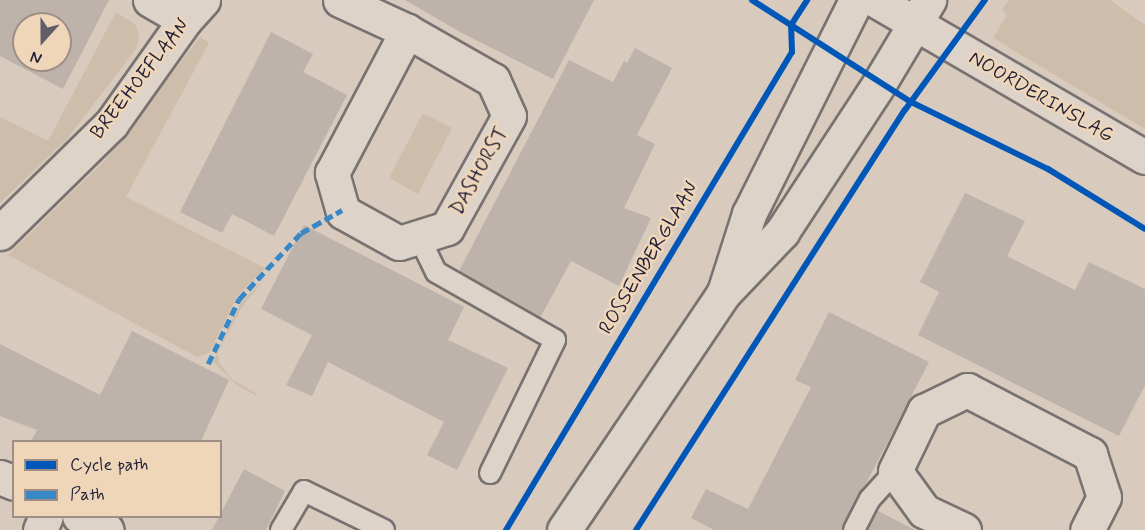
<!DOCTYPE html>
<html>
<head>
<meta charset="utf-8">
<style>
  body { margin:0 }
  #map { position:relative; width:1145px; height:530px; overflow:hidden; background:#d8cabc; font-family:Mynerve,sans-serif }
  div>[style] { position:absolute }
  .green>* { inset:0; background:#cfbdac }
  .building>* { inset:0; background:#bdb3aa }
  .roads { filter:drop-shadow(2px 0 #787271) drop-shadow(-2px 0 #787271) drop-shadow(0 2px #787271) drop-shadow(0 -2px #787271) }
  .lane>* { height:20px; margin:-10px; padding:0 10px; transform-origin:10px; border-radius:10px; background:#ddd3c8 }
  .street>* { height:33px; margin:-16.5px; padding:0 16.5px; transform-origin:16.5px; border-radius:16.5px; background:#ddd3c8 }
  .secondary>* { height:33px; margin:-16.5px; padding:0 16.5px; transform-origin:16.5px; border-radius:16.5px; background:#ddd3c8 }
  .quiet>* { height:4.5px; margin-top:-2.25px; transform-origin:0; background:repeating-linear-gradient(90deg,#3887c6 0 9px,transparent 0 13.5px) }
  .cycleway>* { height:6px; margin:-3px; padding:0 3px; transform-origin:3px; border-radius:3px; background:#0057b8 }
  span { translate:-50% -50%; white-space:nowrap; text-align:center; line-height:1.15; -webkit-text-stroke:5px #f0d6b8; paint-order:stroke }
  .street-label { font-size:20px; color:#22223b }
  .legend { position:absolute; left:12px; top:440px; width:210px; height:78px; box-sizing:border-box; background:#f0d6b8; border:2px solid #9e8e86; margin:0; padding:8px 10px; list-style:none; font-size:18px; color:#22223b }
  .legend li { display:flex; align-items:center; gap:12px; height:30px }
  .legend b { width:30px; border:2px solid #9e8e86 }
  .north { position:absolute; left:12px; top:12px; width:60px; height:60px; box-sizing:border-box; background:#f0d6b8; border:2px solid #9e8e86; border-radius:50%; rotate:201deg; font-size:16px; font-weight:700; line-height:24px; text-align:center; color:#22223b }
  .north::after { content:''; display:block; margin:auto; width:21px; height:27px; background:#625d68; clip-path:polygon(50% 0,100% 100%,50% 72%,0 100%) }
</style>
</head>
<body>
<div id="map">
  <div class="green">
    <i style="clip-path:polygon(1009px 0,1110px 0,1145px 25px,1145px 129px,993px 38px,1007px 15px,1002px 10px)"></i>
    <i style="clip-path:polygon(116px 12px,136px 25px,139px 37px,136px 49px,67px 139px,0 203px,0 117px,48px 141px)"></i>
    <i style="clip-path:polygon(200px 37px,209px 43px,126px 197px,265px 268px,238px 295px,209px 353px,197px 357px,8px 255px,106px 159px)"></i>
    <i style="clip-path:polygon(423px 113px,452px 128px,418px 194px,389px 178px)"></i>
    <i style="clip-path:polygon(264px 279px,242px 307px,218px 352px,219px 363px,232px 379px,257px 394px,257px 396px,238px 386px,213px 362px,240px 304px)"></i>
  </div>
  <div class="building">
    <i style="clip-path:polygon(evenodd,0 0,109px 0,63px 89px,0 56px,0 0,24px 24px,60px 24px,60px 60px,24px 60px,24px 24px)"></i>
    <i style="clip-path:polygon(405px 0,594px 0,553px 79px,460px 32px)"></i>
    <i style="clip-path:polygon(271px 32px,313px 54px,303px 72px,347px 95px,274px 236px,232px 214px,222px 233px,180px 212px)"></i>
    <i style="clip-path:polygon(635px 48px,672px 68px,637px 135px,655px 144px,624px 208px,651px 218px,619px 286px,571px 261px,540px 318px,459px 271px,569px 60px,613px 82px,624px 61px,627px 63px)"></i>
    <i style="clip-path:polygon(965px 193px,1025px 221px,1007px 256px,1075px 290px,1089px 262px,1145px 289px,1145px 385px,1119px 436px,918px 335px,939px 292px,920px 282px)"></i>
    <i style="clip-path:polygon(304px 225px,464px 307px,448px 340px,508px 368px,457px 470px,427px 455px,444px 422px,328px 362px,312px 396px,286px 385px,312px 335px,261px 309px)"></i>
    <i style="clip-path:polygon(829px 312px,929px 362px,842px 530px,714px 530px,691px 518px,706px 489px,748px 509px,811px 387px,795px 380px)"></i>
    <i style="clip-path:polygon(132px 331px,229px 380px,201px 441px,31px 441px,37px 430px,0 416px,0 344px,100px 395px)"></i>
    <i style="clip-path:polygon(244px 469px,285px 491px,266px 530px,212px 530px)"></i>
    <i style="clip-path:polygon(878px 511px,915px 530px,868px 530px)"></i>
  </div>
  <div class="roads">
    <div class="lane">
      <i style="left:419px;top:237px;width:39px;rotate:64deg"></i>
      <i style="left:436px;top:272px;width:137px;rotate:29.7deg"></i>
      <i style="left:555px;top:340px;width:148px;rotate:116deg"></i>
      <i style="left:281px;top:530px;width:45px;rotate:-59.5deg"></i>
      <i style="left:304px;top:491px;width:89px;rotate:26deg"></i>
      <i style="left:854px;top:530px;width:35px;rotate:-63deg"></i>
      <i style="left:870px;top:499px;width:38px;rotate:-48deg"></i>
    </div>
    <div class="street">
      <i style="left:150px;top:0;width:40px;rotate:29.7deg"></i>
      <i style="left:340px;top:0;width:74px;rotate:24.8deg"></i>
      <i style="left:407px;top:31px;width:99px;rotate:29.7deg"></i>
      <i style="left:493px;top:80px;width:39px;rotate:66deg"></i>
      <i style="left:509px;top:116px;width:128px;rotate:119deg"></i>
      <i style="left:447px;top:228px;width:50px;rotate:162.6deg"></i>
      <i style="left:399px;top:243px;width:64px;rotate:-151deg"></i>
      <i style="left:343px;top:212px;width:41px;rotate:-105.8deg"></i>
      <i style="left:332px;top:173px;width:161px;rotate:-62.2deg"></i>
      <i style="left:0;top:233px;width:156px;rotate:-44.5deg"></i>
      <i style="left:111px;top:124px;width:128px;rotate:-54.6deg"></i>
      <i style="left:185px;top:20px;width:27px;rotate:-48deg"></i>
      <i style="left:726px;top:286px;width:76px;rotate:-72.3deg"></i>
      <i style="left:749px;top:214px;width:239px;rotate:-63.4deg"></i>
      <i style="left:0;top:477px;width:15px;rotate:23deg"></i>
      <i style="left:79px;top:516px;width:31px;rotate:27deg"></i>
      <i style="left:40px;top:530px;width:15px;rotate:-67deg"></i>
      <i style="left:564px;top:530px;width:285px;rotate:-56deg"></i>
      <i style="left:723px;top:294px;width:86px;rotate:-46.4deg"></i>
      <i style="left:782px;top:232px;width:179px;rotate:-56.8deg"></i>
      <i style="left:880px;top:82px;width:96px;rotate:-59.1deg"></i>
      <i style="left:964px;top:530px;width:44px;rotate:-154.6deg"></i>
      <i style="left:924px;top:511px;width:49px;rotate:-125.9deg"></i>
      <i style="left:895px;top:471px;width:67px;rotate:-64.2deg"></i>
      <i style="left:924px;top:411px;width:48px;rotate:-26deg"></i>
      <i style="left:967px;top:390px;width:139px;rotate:27.5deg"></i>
      <i style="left:1090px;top:454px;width:45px;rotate:72deg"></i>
      <i style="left:1104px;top:497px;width:37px;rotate:117deg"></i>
    </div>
    <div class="secondary">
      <i style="left:875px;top:0;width:312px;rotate:30.2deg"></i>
    </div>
  </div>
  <div class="quiet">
    <i style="left:208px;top:364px;width:72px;rotate:-64.5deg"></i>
    <i style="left:239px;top:299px;width:91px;rotate:-46.8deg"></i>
    <i style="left:301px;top:233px;width:47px;rotate:-29.3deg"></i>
  </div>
  <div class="cycleway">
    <i style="left:752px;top:0;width:189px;rotate:32.7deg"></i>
    <i style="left:911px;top:102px;width:153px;rotate:26.1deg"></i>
    <i style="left:1048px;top:169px;width:114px;rotate:31.7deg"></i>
    <i style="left:506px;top:530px;width:557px;rotate:-59.11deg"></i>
    <i style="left:792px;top:52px;width:27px;rotate:-92deg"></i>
    <i style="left:791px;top:25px;width:30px;rotate:-57deg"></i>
    <i style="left:636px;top:530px;width:499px;rotate:-57.4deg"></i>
    <i style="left:905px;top:110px;width:136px;rotate:-54deg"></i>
  </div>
  <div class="street-label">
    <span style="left:140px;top:79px;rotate:-52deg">BREEHOEFLAAN</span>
    <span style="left:1041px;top:97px;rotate:30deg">NOORDERINSLAG</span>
    <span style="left:479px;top:171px;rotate:-61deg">DASHORST</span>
    <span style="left:649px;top:258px;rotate:-59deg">ROSSENBERGLAAN</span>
  </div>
  <ul class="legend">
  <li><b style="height:8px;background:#0057b8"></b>Cycle path</li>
  <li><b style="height:8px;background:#3887c6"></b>Path</li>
  </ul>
  <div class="north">N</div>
</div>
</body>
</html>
